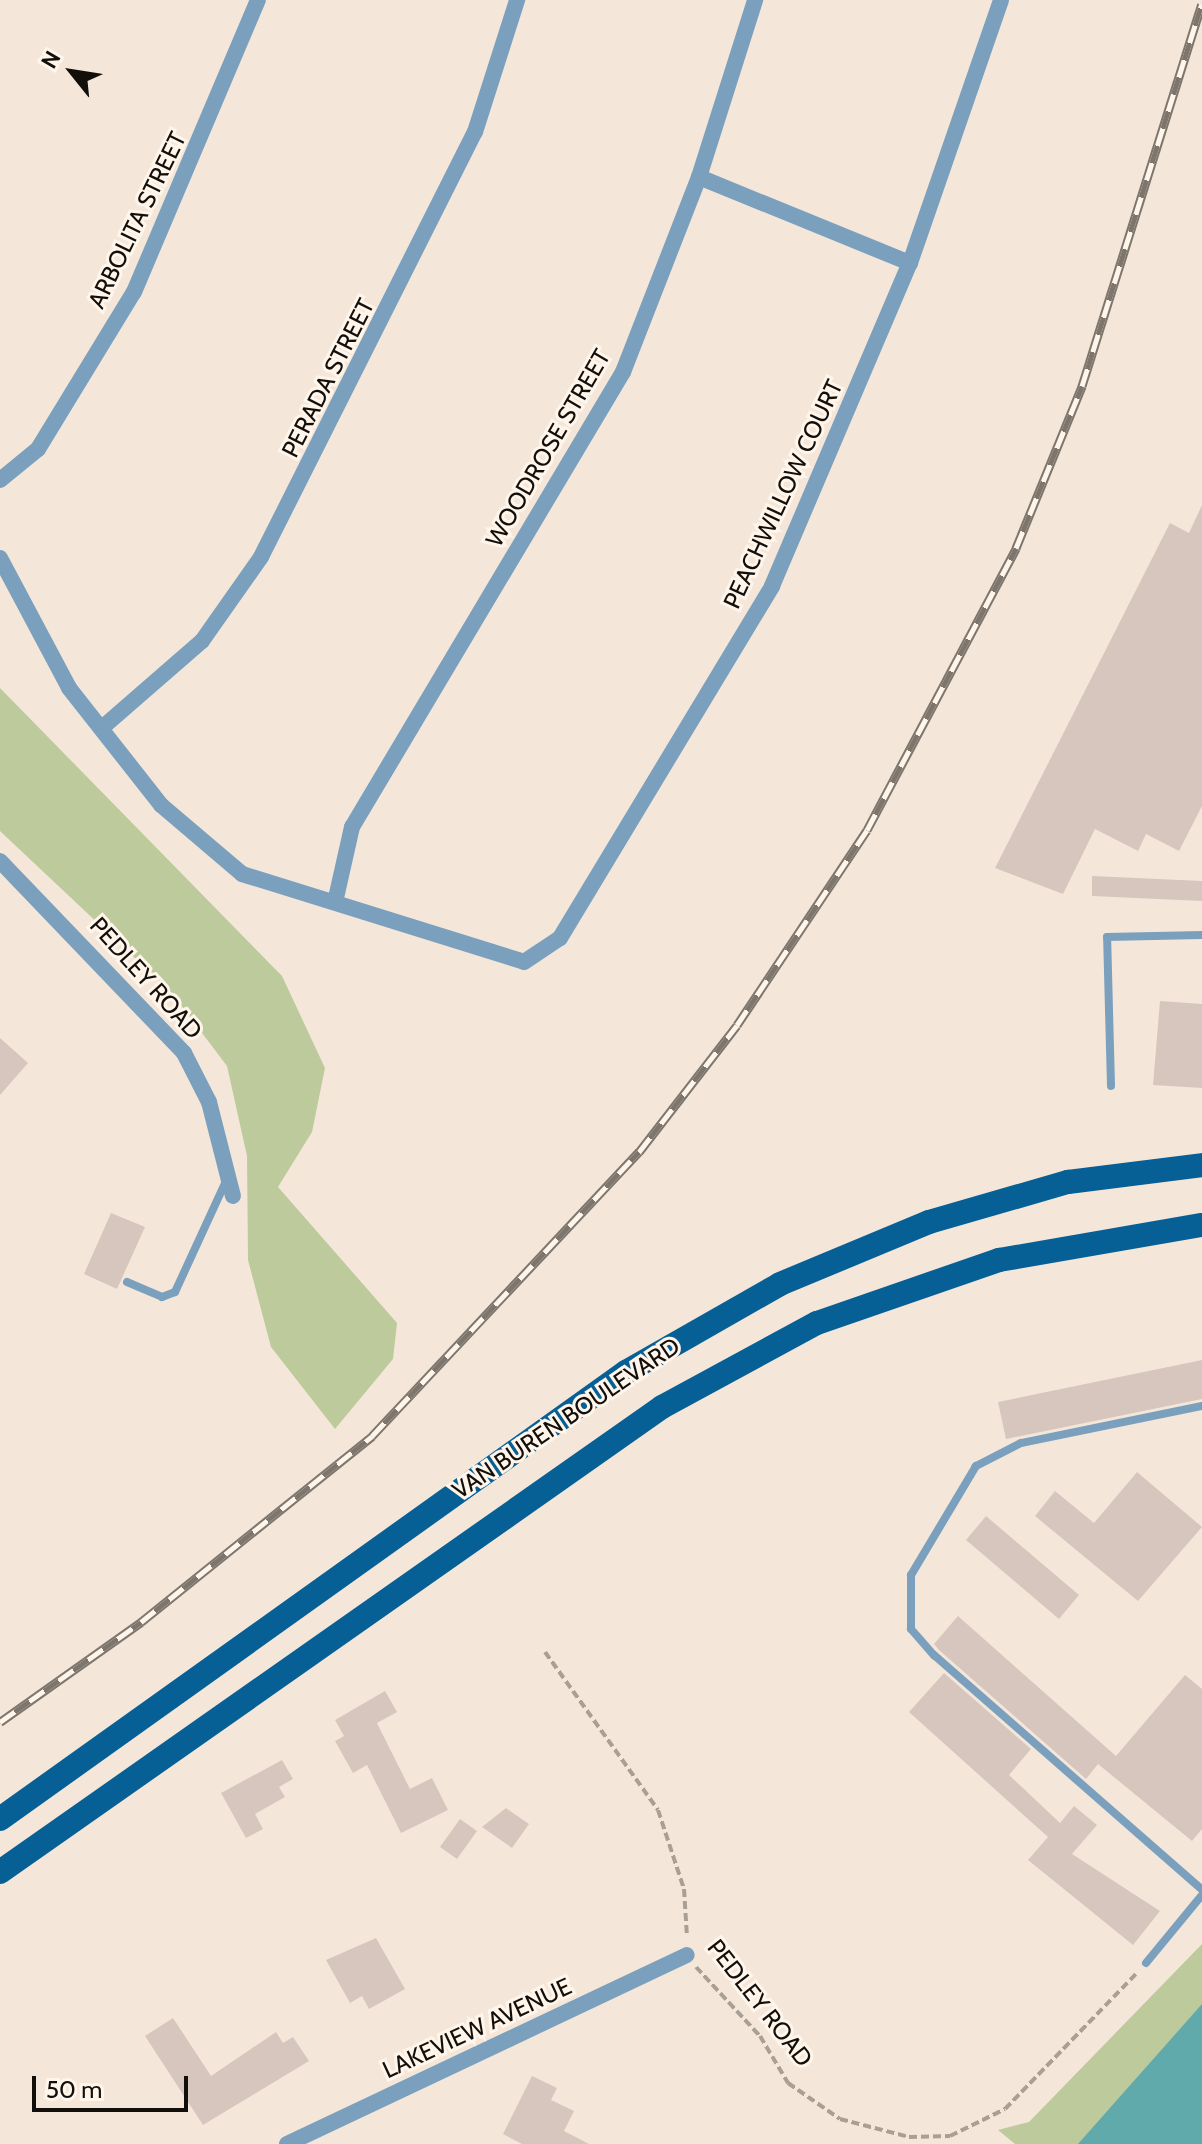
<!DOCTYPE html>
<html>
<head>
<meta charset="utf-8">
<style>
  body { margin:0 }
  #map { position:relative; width:1202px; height:2144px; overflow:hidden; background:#f4e7da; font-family:Cabin,sans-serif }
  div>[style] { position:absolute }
  .green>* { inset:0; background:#bdca9c }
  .water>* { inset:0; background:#61aaac }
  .building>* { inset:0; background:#d7c6be }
  .path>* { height:4px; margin-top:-2px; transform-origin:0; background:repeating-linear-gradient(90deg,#a99f95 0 8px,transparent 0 12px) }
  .lane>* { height:8px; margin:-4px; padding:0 4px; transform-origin:4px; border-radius:4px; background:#7ba0be }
  .street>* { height:16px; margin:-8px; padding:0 8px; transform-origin:8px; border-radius:8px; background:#7ba0be }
  .primary>* { height:24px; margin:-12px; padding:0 12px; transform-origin:12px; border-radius:12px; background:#066096 }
  .rail>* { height:9px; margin-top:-4.5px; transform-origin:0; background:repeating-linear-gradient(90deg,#fff5ea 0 18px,#7e766d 0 36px); box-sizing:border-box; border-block:2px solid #7e766d }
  span { translate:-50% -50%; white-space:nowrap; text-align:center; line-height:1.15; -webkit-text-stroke:6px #fff5ea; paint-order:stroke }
  .street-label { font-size:24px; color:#120e0a }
  .north { position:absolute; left:32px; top:32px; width:80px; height:80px; -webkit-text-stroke:6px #fff5ea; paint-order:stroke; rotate:300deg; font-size:22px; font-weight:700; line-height:32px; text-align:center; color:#120e0a }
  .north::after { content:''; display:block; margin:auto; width:28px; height:36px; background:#120e0a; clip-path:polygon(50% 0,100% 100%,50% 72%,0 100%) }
  .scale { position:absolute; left:32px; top:2076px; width:156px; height:36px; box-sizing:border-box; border:4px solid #120e0a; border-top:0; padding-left:10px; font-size:24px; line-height:28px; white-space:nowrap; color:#120e0a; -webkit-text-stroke:6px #fff5ea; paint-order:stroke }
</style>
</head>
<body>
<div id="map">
  <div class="green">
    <i style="clip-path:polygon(0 688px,282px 976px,325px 1068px,312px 1132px,278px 1187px,397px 1323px,393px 1359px,335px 1429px,271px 1347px,248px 1260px,247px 1156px,227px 1066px,171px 992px,0 831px)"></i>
    <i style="clip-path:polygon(1202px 1944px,1202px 2144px,1015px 2144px,998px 2130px,1029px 2122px)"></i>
  </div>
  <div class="water">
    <i style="clip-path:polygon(1202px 2004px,1202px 2144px,1078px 2144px)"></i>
  </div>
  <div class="building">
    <i style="clip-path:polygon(1202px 505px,1202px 806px,1179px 851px,1146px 834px,1138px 851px,1095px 829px,1063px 894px,995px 868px,1170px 523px,1189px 533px)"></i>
    <i style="clip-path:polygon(1092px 876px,1202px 881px,1202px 901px,1092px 896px)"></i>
    <i style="clip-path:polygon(1160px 1001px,1202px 1004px,1202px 1088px,1153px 1085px)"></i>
    <i style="clip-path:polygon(0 1038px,28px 1063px,0 1095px)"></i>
    <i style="clip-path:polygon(111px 1213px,145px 1227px,117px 1289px,84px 1274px)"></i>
    <i style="clip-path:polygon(1202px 1360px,1202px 1399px,1006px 1439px,998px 1402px)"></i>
    <i style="clip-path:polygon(1137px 1472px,1202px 1527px,1138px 1601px,1035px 1516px,1055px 1491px,1094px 1523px)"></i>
    <i style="clip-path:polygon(986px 1516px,1079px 1595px,1059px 1619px,966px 1540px)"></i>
    <i style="clip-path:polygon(958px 1616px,1116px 1756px,1185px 1675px,1202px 1689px,1202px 1829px,1192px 1841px,1098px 1764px,1086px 1779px,939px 1650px,934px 1644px)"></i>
    <i style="clip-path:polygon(944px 1673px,1031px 1749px,1009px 1775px,1060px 1823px,1074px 1806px,1097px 1825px,1072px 1854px,1160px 1911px,1133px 1945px,1028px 1860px,1048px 1837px,909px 1712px)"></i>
    <i style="clip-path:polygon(385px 1691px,397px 1712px,377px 1723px,410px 1789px,432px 1778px,448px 1810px,401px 1833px,367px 1765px,353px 1773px,335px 1741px,344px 1736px,335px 1720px)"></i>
    <i style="clip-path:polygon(282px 1760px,293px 1779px,279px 1787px,285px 1797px,255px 1814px,263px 1829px,246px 1838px,221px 1793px)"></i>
    <i style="clip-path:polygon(506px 1808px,529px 1824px,512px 1848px,482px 1827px)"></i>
    <i style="clip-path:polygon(460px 1819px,477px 1831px,457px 1859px,440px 1847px)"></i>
    <i style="clip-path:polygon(376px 1938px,405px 1989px,369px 2009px,362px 1996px,350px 2003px,326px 1960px)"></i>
    <i style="clip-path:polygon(173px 2018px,211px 2076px,276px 2032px,283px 2043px,293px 2037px,309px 2061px,203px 2125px,145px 2036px)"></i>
    <i style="clip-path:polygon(532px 2076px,557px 2088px,551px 2100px,574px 2111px,564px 2131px,589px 2144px,522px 2144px,503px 2134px)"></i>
  </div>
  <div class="path">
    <i style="left:545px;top:1652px;width:194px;rotate:54.4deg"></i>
    <i style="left:658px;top:1810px;width:83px;rotate:71.8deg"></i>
    <i style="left:684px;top:1889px;width:48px;rotate:86.4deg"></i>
    <i style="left:696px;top:1967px;width:94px;rotate:47.2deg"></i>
    <i style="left:760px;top:2036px;width:55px;rotate:59.2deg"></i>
    <i style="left:788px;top:2083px;width:63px;rotate:34.7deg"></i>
    <i style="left:840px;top:2119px;width:71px;rotate:14.6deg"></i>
    <i style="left:909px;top:2137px;width:41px;rotate:-1.4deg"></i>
    <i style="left:950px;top:2136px;width:61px;rotate:-26.1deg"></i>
    <i style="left:1005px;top:2109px;width:190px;rotate:-45.9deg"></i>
  </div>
  <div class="lane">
    <i style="left:1111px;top:1086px;width:149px;rotate:-91.5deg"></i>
    <i style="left:1107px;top:937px;width:95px;rotate:-1.2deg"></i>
    <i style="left:127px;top:1282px;width:38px;rotate:23deg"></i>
    <i style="left:162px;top:1297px;width:14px;rotate:-21deg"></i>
    <i style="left:175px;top:1292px;width:122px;rotate:-65.3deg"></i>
    <i style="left:1202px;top:1406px;width:185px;rotate:168.4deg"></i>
    <i style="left:1021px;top:1443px;width:51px;rotate:152.9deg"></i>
    <i style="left:976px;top:1466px;width:127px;rotate:120.8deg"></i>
    <i style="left:911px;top:1575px;width:54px;rotate:90deg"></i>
    <i style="left:911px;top:1629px;width:35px;rotate:49deg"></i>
    <i style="left:934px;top:1655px;width:356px;rotate:41.2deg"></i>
    <i style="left:1146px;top:1963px;width:88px;rotate:-50.5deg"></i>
  </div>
  <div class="street">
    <i style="left:699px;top:177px;width:228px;rotate:22.2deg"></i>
    <i style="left:0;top:480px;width:49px;rotate:-39.2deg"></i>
    <i style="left:38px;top:449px;width:184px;rotate:-58.6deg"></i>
    <i style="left:134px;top:292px;width:317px;rotate:-67deg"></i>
    <i style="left:0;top:558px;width:147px;rotate:62deg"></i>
    <i style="left:69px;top:688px;width:149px;rotate:51.8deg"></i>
    <i style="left:161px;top:805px;width:106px;rotate:40.4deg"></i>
    <i style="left:242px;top:874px;width:295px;rotate:17.3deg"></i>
    <i style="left:524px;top:962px;width:43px;rotate:-33.7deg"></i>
    <i style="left:560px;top:938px;width:411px;rotate:-58.9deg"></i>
    <i style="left:772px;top:586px;width:351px;rotate:-66.9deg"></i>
    <i style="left:910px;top:263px;width:278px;rotate:-70.9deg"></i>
    <i style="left:103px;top:727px;width:131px;rotate:-41deg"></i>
    <i style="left:202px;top:641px;width:103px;rotate:-54.9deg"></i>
    <i style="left:261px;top:557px;width:476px;rotate:-63.3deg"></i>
    <i style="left:475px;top:132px;width:139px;rotate:-72.3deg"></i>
    <i style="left:0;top:861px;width:266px;rotate:46.2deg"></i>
    <i style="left:184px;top:1053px;width:55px;rotate:63deg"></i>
    <i style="left:209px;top:1102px;width:97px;rotate:75.7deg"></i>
    <i style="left:336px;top:898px;width:73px;rotate:-77.3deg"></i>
    <i style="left:352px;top:827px;width:530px;rotate:-59.22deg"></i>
    <i style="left:623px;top:372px;width:209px;rotate:-68.7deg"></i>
    <i style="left:699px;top:177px;width:186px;rotate:-72.4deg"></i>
    <i style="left:287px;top:2144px;width:442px;rotate:-25.3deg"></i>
  </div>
  <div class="primary">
    <i style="left:0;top:1819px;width:769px;rotate:-35.53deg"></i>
    <i style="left:626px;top:1372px;width:177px;rotate:-29.7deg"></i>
    <i style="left:780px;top:1284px;width:161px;rotate:-22.6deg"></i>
    <i style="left:929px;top:1222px;width:145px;rotate:-16.1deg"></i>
    <i style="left:1068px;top:1182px;width:135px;rotate:-7.2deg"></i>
    <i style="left:0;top:1872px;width:809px;rotate:-35.08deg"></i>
    <i style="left:662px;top:1407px;width:176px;rotate:-28.5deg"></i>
    <i style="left:817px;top:1323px;width:193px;rotate:-19.1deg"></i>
    <i style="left:999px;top:1260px;width:206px;rotate:-9.8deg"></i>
  </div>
  <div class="rail">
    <i style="left:0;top:1722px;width:173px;rotate:-35.3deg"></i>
    <i style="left:141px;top:1622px;width:297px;rotate:-38.8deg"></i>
    <i style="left:372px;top:1436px;width:390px;rotate:-46.8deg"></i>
    <i style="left:639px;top:1152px;width:160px;rotate:-52.3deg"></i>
    <i style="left:737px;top:1025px;width:234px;rotate:-56.3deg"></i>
    <i style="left:867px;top:830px;width:319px;rotate:-62.1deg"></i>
    <i style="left:1016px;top:548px;width:175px;rotate:-67.8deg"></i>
    <i style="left:1082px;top:386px;width:400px;rotate:-72.6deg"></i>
  </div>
  <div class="street-label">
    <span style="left:137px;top:220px;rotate:-64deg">ARBOLITA STREET</span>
    <span style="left:328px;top:378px;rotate:-63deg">PERADA STREET</span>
    <span style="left:548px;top:448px;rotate:-60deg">WOODROSE STREET</span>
    <span style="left:783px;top:494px;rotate:-65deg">PEACHWILLOW COURT</span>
    <span style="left:146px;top:978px;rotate:48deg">PEDLEY ROAD</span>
    <span style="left:566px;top:1418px;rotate:-34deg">VAN BUREN BOULEVARD</span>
    <span style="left:760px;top:2003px;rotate:52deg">PEDLEY ROAD</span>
    <span style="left:477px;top:2028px;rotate:-25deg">LAKEVIEW AVENUE</span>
  </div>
  <div class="north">N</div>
  <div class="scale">50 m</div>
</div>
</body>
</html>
